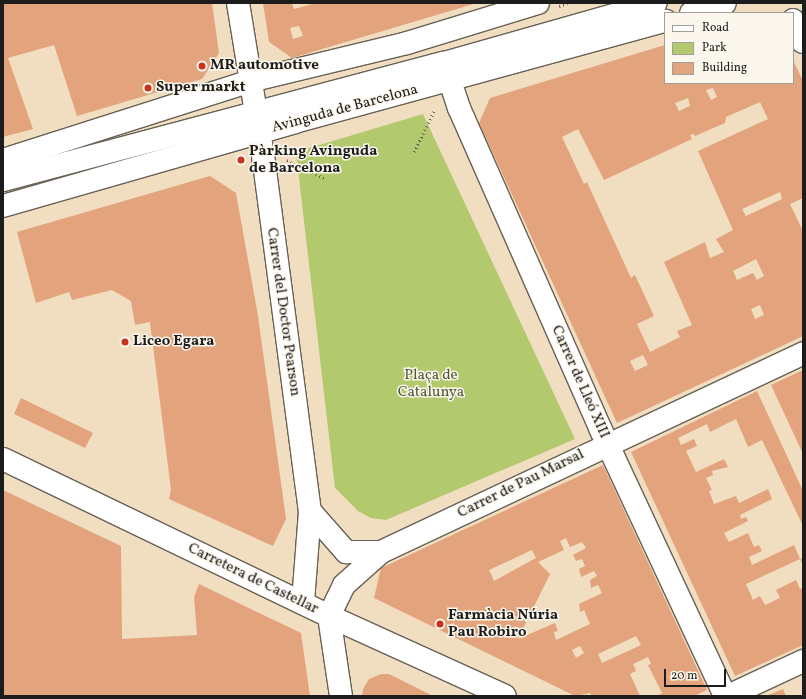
<!DOCTYPE html>
<html>
<head>
<meta charset="utf-8">
<style>
  body { margin:0 }
  #map { position:relative; width:806px; height:699px; overflow:hidden; background:#f1dec0; font-family:Vollkorn,serif }
  div>[style] { position:absolute }
  .green>* { inset:0; background:#b2c96d }
  .building>* { inset:0; background:#e2a37d }
  .path>* { height:2.5px; margin-top:-1.25px; transform-origin:0; background:repeating-linear-gradient(90deg,#676055 0 1px,transparent 0 4px) }
  .roads { filter:drop-shadow(1px 0 #676055) drop-shadow(-1px 0 #676055) drop-shadow(0 1px #676055) drop-shadow(0 -1px #676055) }
  .minor>* { height:22px; margin:-11px; padding:0 11px; transform-origin:11px; border-radius:11px; background:#fff }
  .dots>* { width:11px; height:11px; translate:-50% -50%; box-sizing:border-box; border:2px solid #fbf7ec; border-radius:50% }
  span { translate:-50% -50%; white-space:nowrap; text-align:center; line-height:1.15; -webkit-text-stroke:3px #fbf7ec; paint-order:stroke }
  .poi-label { font-size:15px; color:#1c1c1c; font-weight:700 }
  .left { translate:0 -50%; text-align:left }
  .street-label { font-size:15px; color:#1c1c1c }
  .park-label { font-size:15px; color:#505938 }
  .frame { position:absolute; inset:0; border:4px solid #1c1c1c; pointer-events:none }
  .legend { position:absolute; left:664px; top:12px; width:130px; height:72px; box-sizing:border-box; background:#fbf7ec; border:1px solid #a29f99; margin:0; padding:5px 7px; list-style:none; font-size:12px; color:#1c1c1c }
  .legend li { display:flex; align-items:center; gap:8px; height:20px }
  .legend b { width:20px; border:1px solid #a29f99 }
  .scale { position:absolute; left:664px; top:669px; width:62px; height:18px; box-sizing:border-box; border:2px solid #1c1c1c; border-top:0; padding-left:5px; font-size:12px; line-height:14px; white-space:nowrap; color:#1c1c1c; -webkit-text-stroke:3px #fbf7ec; paint-order:stroke }
</style>
</head>
<body>
<div id="map">
  <div class="green">
    <i style="clip-path:polygon(423px 114px,575px 439px,386px 520px,371px 518px,358px 511px,335px 488px,296px 152px)"></i>
  </div>
  <div class="building">
    <i style="clip-path:polygon(3px 3px,212px 3px,219px 53px,202px 79px,77px 116px,54px 45px,8px 58px,33px 129px,3px 137px)"></i>
    <i style="clip-path:polygon(evenodd,263px 3px,292px 3px,294px 9px,316px 3px,477px 3px,292px 58px,269px 42px,263px 3px,299px 26px,303px 36px,293px 39px,290px 28px,299px 26px)"></i>
    <i style="clip-path:polygon(evenodd,665px 45px,665px 83px,793px 83px,793px 60px,803px 81px,803px 198px,790px 204px,803px 231px,803px 336px,617px 423px,479px 123px,490px 98px,665px 45px,713px 88px,717px 97px,711px 100px,706px 90px,713px 88px,665px 45px,688px 98px,690px 106px,679px 111px,675px 103px,688px 98px,665px 45px,760px 102px,768px 119px,698px 151px,733px 230px,716px 239px,724px 252px,710px 258px,705px 242px,664px 262px,692px 325px,677px 331px,680px 337px,650px 352px,637px 324px,654px 316px,635px 275px,631px 278px,587px 182px,584px 184px,562px 137px,578px 129px,604px 180px,692px 139px,690px 135px,694px 134px,695px 136px,725px 123px,726px 117px,760px 102px,665px 45px,780px 192px,782px 199px,746px 216px,742px 209px,780px 192px,665px 45px,756px 259px,764px 276px,757px 280px,753px 273px,737px 280px,733px 271px,756px 259px,665px 45px,760px 305px,764px 315px,755px 319px,751px 309px,760px 305px,665px 45px,643px 355px,648px 365px,635px 371px,630px 361px,643px 355px)"></i>
    <i style="clip-path:polygon(210px 176px,236px 193px,258px 316px,286px 519px,273px 546px,169px 499px,171px 490px,150px 322px,135px 325px,131px 301px,112px 290px,72px 300px,69px 292px,36px 303px,17px 232px)"></i>
    <i style="clip-path:polygon(803px 370px,803px 454px,771px 385px)"></i>
    <i style="clip-path:polygon(757px 391px,803px 491px,803px 526px,762px 440px,748px 447px,736px 419px,710px 432px,707px 424px,678px 438px,681px 445px,694px 439px,697px 446px,686px 451px,696px 472px,724px 459px,728px 467px,712px 471px,713px 475px,706px 478px,712px 490px,709px 491px,714px 504px,736px 496px,739px 503px,768px 489px,772px 499px,740px 515px,741px 519px,746px 517px,748px 521px,724px 533px,729px 542px,748px 533px,754px 547px,759px 545px,762px 551px,749px 557px,752px 565px,794px 545px,800px 559px,803px 558px,803px 565px,800px 559px,746px 584px,753px 600px,760px 596px,765px 605px,780px 598px,776px 590px,796px 580px,800px 589px,803px 588px,803px 645px,735px 676px,631px 452px)"></i>
    <i style="clip-path:polygon(21px 398px,93px 433px,85px 448px,14px 414px)"></i>
    <i style="clip-path:polygon(evenodd,603px 465px,707px 690px,694px 696px,656px 696px,662px 693px,648px 665px,651px 664px,648px 657px,633px 664px,636px 671px,630px 674px,640px 696px,592px 696px,590px 693px,575px 696px,374px 598px,381px 568px,603px 465px,566px 538px,570px 547px,582px 542px,586px 548px,573px 555px,576px 561px,582px 559px,585px 566px,579px 569px,581px 577px,594px 571px,597px 576px,590px 580px,591px 588px,598px 585px,602px 593px,579px 604px,580px 612px,584px 610px,590px 624px,556px 640px,554px 632px,558px 631px,555px 623px,518px 639px,550px 574px,538px 562px,564px 550px,560px 541px,566px 538px,603px 465px,532px 550px,536px 558px,494px 581px,489px 570px,532px 550px,603px 465px,636px 636px,641px 645px,602px 663px,598px 654px,636px 636px,603px 465px,580px 646px,584px 653px,576px 658px,572px 650px,580px 646px)"></i>
    <i style="clip-path:polygon(3px 490px,121px 546px,122px 639px,197px 635px,194px 597px,199px 584px,301px 633px,310px 696px,3px 696px)"></i>
    <i style="clip-path:polygon(381px 674px,389px 674px,433px 696px,362px 696px,363px 689px,369px 679px)"></i>
    <i style="clip-path:polygon(783px 689px,786px 696px,766px 696px)"></i>
  </div>
  <div class="path">
    <i style="left:559px;top:6px;width:9px;rotate:-21deg"></i>
    <i style="left:414px;top:152px;width:46px;rotate:-64deg"></i>
    <i style="left:287px;top:160px;width:43px;rotate:26deg"></i>
  </div>
  <div class="roads">
    <div class="minor">
      <i style="left:238px;top:3px;width:154px;rotate:80.7deg"></i>
      <i style="left:263px;top:155px;width:359px;rotate:82.5deg"></i>
      <i style="left:310px;top:511px;width:91px;rotate:94.4deg"></i>
      <i style="left:691px;top:13px;width:35px;rotate:-16deg"></i>
      <i style="left:793px;top:20px;width:24px;rotate:66deg"></i>
      <i style="left:444px;top:63px;width:47px;rotate:71.6deg"></i>
      <i style="left:459px;top:108px;width:352px;rotate:66.2deg"></i>
      <i style="left:601px;top:430px;width:293px;rotate:65deg"></i>
      <i style="left:3px;top:160px;width:259px;rotate:-17.7deg"></i>
      <i style="left:250px;top:81px;width:162px;rotate:-13.6deg"></i>
      <i style="left:407px;top:43px;width:137px;rotate:-17deg"></i>
      <i style="left:3px;top:180px;width:456px;rotate:-14.9deg"></i>
      <i style="left:444px;top:63px;width:220px;rotate:-15.8deg"></i>
      <i style="left:3px;top:206px;width:304px;rotate:-16deg"></i>
      <i style="left:295px;top:122px;width:384px;rotate:-15.3deg"></i>
      <i style="left:3px;top:459px;width:362px;rotate:25.7deg"></i>
      <i style="left:329px;top:616px;width:193px;rotate:24.4deg"></i>
      <i style="left:310px;top:511px;width:55px;rotate:48.7deg"></i>
      <i style="left:346px;top:552px;width:35px"></i>
      <i style="left:329px;top:616px;width:34px;rotate:-64deg"></i>
      <i style="left:344px;top:585px;width:50px;rotate:-41.7deg"></i>
      <i style="left:381px;top:552px;width:467px;rotate:-25.2deg"></i>
      <i style="left:329px;top:616px;width:81px;rotate:81.5deg"></i>
      <i style="left:728px;top:696px;width:83px;rotate:-25deg"></i>
    </div>
  </div>
  <div class="dots">
    <i style="left:202px;top:66px;background:#c8321e"></i>
    <i style="left:148px;top:88px;background:#c8321e"></i>
    <i style="left:241px;top:160px;background:#c8321e"></i>
    <i style="left:125px;top:342px;background:#c8321e"></i>
    <i style="left:440px;top:624px;background:#c8321e"></i>
  </div>
  <div class="poi-label">
    <span class="left" style="left:210px;top:66px">MR automotive</span>
    <span class="left" style="left:156px;top:88px">Super markt</span>
    <span class="left" style="left:249px;top:160px">Pàrking Avinguda<br>de Barcelona</span>
    <span class="left" style="left:133px;top:342px">Liceo Egara</span>
    <span class="left" style="left:448px;top:624px">Farmàcia Núria<br>Pau Robiro</span>
  </div>
  <div class="street-label">
    <span style="left:345px;top:109px;rotate:-15deg">Avinguda de Barcelona</span>
    <span style="left:283px;top:312px;rotate:82deg">Carrer del Doctor Pearson</span>
    <span style="left:580px;top:382px;rotate:66deg">Carrer de Lleó XIII</span>
    <span style="left:521px;top:484px;rotate:-26deg">Carrer de Pau Marsal</span>
    <span style="left:253px;top:579px;rotate:26deg">Carretera de Castellar</span>
  </div>
  <div class="park-label">
    <span style="left:431px;top:384px">Plaça de<br>Catalunya</span>
  </div>
  <div class="frame"></div>
  <ul class="legend">
  <li><b style="height:5px;background:#fff"></b>Road</li>
  <li><b style="height:11px;background:#b2c96d"></b>Park</li>
  <li><b style="height:11px;background:#e2a37d"></b>Building</li>
  </ul>
  <div class="scale">20 m</div>
</div>
</body>
</html>
